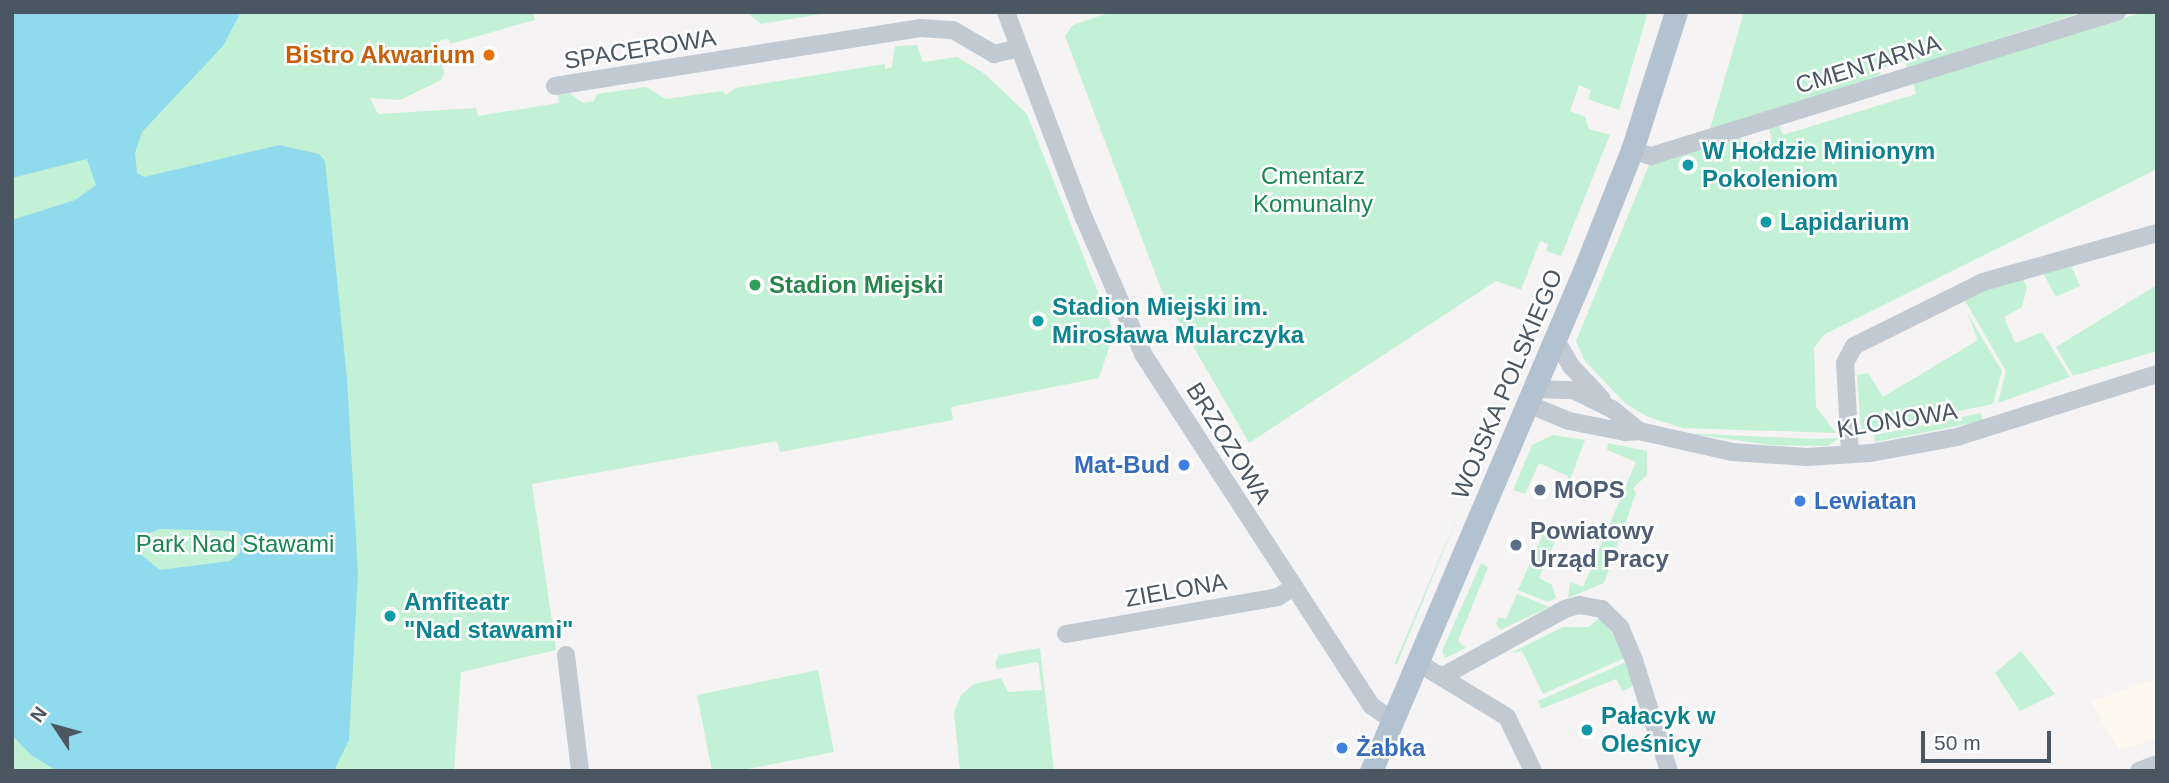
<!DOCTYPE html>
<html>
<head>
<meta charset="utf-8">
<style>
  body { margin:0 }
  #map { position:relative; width:2169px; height:783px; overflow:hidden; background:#f5f3f3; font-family:Arial,sans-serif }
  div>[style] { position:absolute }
  .commercial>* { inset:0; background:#fdf9ef }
  .green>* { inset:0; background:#c3f1d5 }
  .water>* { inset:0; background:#90daee }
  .minor>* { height:18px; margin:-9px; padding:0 9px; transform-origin:9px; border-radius:9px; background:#c1cad2 }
  .major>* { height:23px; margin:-11.5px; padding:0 11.5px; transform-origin:11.5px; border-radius:11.5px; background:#b3c2d1 }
  .dots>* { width:19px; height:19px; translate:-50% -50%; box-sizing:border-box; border:4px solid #fff; border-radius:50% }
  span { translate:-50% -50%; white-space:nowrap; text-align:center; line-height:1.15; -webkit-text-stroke:5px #fff; paint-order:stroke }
  .street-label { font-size:24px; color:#4a5661 }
  .food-label { font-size:24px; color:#c56008; font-weight:700 }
  .right { translate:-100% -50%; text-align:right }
  .culture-label { font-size:24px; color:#0d838f; font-weight:700 }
  .left { translate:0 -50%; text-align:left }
  .park-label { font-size:24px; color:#17864f }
  .leisure-label { font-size:24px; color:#27864d; font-weight:700 }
  .shop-label { font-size:24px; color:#366cbe; font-weight:700 }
  .service-label { font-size:24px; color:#4e5e75; font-weight:700 }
  .frame { position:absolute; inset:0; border:14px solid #4a5661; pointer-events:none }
  .north { position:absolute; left:21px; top:692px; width:70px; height:70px; -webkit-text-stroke:5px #fff; paint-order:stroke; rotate:306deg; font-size:19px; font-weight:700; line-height:28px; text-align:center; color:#4a5661 }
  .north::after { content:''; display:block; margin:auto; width:24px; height:32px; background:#4a5661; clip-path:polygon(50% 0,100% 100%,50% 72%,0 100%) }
  .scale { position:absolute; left:1921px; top:731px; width:130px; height:32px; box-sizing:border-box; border:4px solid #4a5661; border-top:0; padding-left:9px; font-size:21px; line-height:24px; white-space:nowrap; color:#4a5661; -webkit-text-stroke:5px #fff; paint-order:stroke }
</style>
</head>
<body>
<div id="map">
  <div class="commercial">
    <i style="clip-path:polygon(2157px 678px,2157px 738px,2120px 750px,2090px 702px)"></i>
  </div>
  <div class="green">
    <i style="clip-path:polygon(12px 12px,533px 12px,535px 20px,450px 44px,449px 39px,441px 40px,437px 46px,444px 73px,441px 80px,400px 100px,370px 98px,378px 114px,476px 108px,478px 116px,559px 103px,558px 95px,569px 93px,583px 103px,594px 101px,597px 94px,646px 87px,666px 99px,722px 91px,726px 95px,736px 88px,885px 64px,885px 69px,892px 67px,895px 46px,899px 46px,917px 45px,923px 62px,957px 57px,985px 74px,1027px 114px,1114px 333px,1099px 378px,951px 407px,953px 420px,780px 452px,777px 441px,532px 484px,556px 650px,461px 672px,454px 771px,12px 771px)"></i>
    <i style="clip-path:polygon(747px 12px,833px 12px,761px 24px)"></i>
    <i style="clip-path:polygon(1111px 12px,1648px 12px,1619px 110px,1588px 99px,1591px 90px,1579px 85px,1570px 111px,1585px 117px,1589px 129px,1610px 135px,1561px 256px,1546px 251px,1548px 244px,1540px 241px,1521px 290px,1496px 281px,1249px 443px,1163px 294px,1065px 36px,1073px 25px)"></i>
    <i style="clip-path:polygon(1744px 12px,2083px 12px,1907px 68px,1905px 61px,1882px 68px,1879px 76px,1710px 129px)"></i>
    <i style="clip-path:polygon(2144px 12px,2157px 12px,2157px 169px,1825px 334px,1814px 348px,1816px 407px,1836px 433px,1683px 428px,1648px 417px,1625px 403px,1585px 361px,1576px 341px,1649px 165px,1740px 136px,1744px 147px,1772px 138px,1768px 127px,1779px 124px,1783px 135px,1916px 94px,1913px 83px)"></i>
    <i style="clip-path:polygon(2071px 265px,2080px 286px,2056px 297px,2043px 273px)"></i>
    <i style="clip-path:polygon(2023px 279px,2027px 287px,2022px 307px,2004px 317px,2015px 343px,2042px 332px,2070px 377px,1998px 403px,2006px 371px,1964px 299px,1987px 287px)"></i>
    <i style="clip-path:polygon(2155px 286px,2157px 351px,2073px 376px,2056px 347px)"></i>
    <i style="clip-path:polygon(1967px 313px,2002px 371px,1993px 404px,1861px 431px,1857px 375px,1868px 373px,1883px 397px,1978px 340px)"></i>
    <i style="clip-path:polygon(1981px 413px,1983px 421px,1875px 442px,1874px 435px)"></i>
    <i style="clip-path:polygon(1685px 433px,1815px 439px,1840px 438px,1827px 446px,1771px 445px)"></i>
    <i style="clip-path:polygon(1553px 435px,1585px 440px,1563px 498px,1560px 497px,1568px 476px,1539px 463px,1525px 494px,1513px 490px,1532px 445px)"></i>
    <i style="clip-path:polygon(1608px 443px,1647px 451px,1647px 475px,1633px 488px,1636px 493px,1604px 583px,1568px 598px,1570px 582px,1583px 587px,1636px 462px,1607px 450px)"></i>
    <i style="clip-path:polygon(1462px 506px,1397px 664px,1394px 665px)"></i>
    <i style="clip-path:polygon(1543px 534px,1556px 539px,1539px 578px,1552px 585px,1556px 598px,1548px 602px,1518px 590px)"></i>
    <i style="clip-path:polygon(1481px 563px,1488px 567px,1458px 641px,1466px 648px,1445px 658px,1442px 651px)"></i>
    <i style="clip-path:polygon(1517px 594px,1549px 607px,1501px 630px,1496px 624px,1499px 617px,1506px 619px)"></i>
    <i style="clip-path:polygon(1601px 616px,1627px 657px,1543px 694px,1522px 651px,1511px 653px,1563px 627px,1589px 627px)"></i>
    <i style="clip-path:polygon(1040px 648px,1054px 771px,960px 771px,954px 712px,961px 695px,974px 684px,1001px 678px,1008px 692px,1042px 690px,1038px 662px,997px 669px,995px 663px,999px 655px)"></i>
    <i style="clip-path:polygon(2021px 651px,2055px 694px,2020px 711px,1995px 673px)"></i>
    <i style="clip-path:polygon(1628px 661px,1635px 685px,1623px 691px,1616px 679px,1541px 709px,1538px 701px)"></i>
    <i style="clip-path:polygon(818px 670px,834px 752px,738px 771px,712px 771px,697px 695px)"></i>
  </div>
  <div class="water">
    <i style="clip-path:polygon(evenodd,12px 12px,241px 12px,223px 46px,142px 132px,135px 153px,137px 173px,144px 177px,279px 145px,319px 154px,325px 161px,347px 378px,358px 573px,349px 740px,334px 771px,57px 771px,31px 755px,12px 735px,12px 220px,75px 200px,96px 185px,87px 159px,12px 178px,12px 12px,160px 529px,236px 531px,241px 536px,240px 553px,230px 561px,160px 570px,135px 550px,143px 535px,160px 529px)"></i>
  </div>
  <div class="minor">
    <i style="left:1006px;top:12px;width:220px;rotate:69.3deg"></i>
    <i style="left:1084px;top:218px;width:148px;rotate:66.5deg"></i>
    <i style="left:1143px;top:354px;width:420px;rotate:57deg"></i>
    <i style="left:1372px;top:706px;width:24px;rotate:35deg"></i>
    <i style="left:555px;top:86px;width:371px;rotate:-9deg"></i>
    <i style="left:921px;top:28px;width:32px;rotate:4deg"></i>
    <i style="left:953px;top:30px;width:48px;rotate:30.3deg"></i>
    <i style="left:994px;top:54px;width:23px;rotate:-13deg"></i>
    <i style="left:1632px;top:150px;width:20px;rotate:18deg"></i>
    <i style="left:1651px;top:156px;width:488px;rotate:-17.2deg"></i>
    <i style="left:1556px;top:340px;width:30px;rotate:60deg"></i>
    <i style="left:1571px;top:366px;width:45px;rotate:46.8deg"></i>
    <i style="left:1535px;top:389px;width:38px;rotate:2deg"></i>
    <i style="left:1573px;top:390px;width:43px;rotate:26deg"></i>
    <i style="left:1612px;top:409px;width:35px;rotate:39deg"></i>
    <i style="left:1528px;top:404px;width:44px;rotate:22.5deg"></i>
    <i style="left:1569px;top:421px;width:57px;rotate:11.1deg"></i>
    <i style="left:1625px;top:432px;width:14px;rotate:-4deg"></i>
    <i style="left:1639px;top:431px;width:95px;rotate:12.7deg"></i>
    <i style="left:1732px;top:452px;width:75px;rotate:3.8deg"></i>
    <i style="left:1807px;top:457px;width:64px;rotate:-3.6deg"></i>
    <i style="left:1871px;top:453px;width:87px;rotate:-10.5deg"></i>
    <i style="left:1957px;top:437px;width:210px;rotate:-17.5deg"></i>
    <i style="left:1850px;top:454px;width:91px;rotate:-93.1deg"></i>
    <i style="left:1845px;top:363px;width:19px;rotate:-62deg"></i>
    <i style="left:1854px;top:346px;width:144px;rotate:-26.4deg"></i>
    <i style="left:1983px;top:282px;width:181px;rotate:-15.7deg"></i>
    <i style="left:1066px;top:634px;width:215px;rotate:-9.9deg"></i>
    <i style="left:1278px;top:597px;width:17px;rotate:-33deg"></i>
    <i style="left:566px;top:655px;width:117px;rotate:83.1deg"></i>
    <i style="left:1417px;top:662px;width:105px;rotate:31.4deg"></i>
    <i style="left:1507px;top:717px;width:60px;rotate:64.3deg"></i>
    <i style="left:1445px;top:675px;width:137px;rotate:-28.8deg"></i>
    <i style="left:1565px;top:609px;width:15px;rotate:-16deg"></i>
    <i style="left:1579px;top:605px;width:23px;rotate:10deg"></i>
    <i style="left:1602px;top:609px;width:25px;rotate:45deg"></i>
    <i style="left:1620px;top:627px;width:33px;rotate:67deg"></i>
    <i style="left:1633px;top:657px;width:120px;rotate:72.5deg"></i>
    <i style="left:2139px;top:771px;width:19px;rotate:-21deg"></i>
  </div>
  <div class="major">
    <i style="left:1371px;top:771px;width:543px;rotate:-66.93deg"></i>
    <i style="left:1584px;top:271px;width:130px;rotate:-68.4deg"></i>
    <i style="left:1632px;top:150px;width:145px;rotate:-72.3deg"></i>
  </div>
  <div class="dots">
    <i style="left:489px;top:55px;background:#e8710a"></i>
    <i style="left:1688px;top:165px;background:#0f9aa8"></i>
    <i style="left:1766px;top:222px;background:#0f9aa8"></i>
    <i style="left:755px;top:285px;background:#2e9e5b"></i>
    <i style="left:1038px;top:321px;background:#0f9aa8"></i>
    <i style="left:1184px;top:465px;background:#3f7fe0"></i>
    <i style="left:1540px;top:490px;background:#5c6f8a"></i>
    <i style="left:1800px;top:501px;background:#3f7fe0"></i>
    <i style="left:1516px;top:545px;background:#5c6f8a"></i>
    <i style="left:390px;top:616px;background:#0f9aa8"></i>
    <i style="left:1587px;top:730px;background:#0f9aa8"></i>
    <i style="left:1342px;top:748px;background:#3f7fe0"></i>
  </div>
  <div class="street-label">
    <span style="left:640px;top:49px;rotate:-9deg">SPACEROWA</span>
    <span style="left:1868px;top:64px;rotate:-17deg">CMENTARNA</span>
    <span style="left:1507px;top:384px;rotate:-67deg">WOJSKA POLSKIEGO</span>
    <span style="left:1897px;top:420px;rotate:-9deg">KLONOWA</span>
    <span style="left:1229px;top:443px;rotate:58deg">BRZOZOWA</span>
    <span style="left:1176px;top:590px;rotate:-10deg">ZIELONA</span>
  </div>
  <div class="food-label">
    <span class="right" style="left:475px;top:55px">Bistro Akwarium</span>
  </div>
  <div class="culture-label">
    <span class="left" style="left:1702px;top:165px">W Hołdzie Minionym<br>Pokoleniom</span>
    <span class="left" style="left:1780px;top:222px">Lapidarium</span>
    <span class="left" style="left:1052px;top:321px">Stadion Miejski im.<br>Mirosława Mularczyka</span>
    <span class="left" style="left:404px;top:616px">Amfiteatr<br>"Nad stawami"</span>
    <span class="left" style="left:1601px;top:730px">Pałacyk w<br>Oleśnicy</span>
  </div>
  <div class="park-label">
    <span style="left:1313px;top:190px">Cmentarz<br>Komunalny</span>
    <span style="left:235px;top:544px">Park Nad Stawami</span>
  </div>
  <div class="leisure-label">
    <span class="left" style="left:769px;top:285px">Stadion Miejski</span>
  </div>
  <div class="shop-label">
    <span class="right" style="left:1170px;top:465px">Mat-Bud</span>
    <span class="left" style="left:1814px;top:501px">Lewiatan</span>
    <span class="left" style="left:1356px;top:748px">Żabka</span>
  </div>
  <div class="service-label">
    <span class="left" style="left:1554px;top:490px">MOPS</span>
    <span class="left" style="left:1530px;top:545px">Powiatowy<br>Urząd Pracy</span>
  </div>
  <div class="frame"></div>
  <div class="north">N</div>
  <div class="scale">50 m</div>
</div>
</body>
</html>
